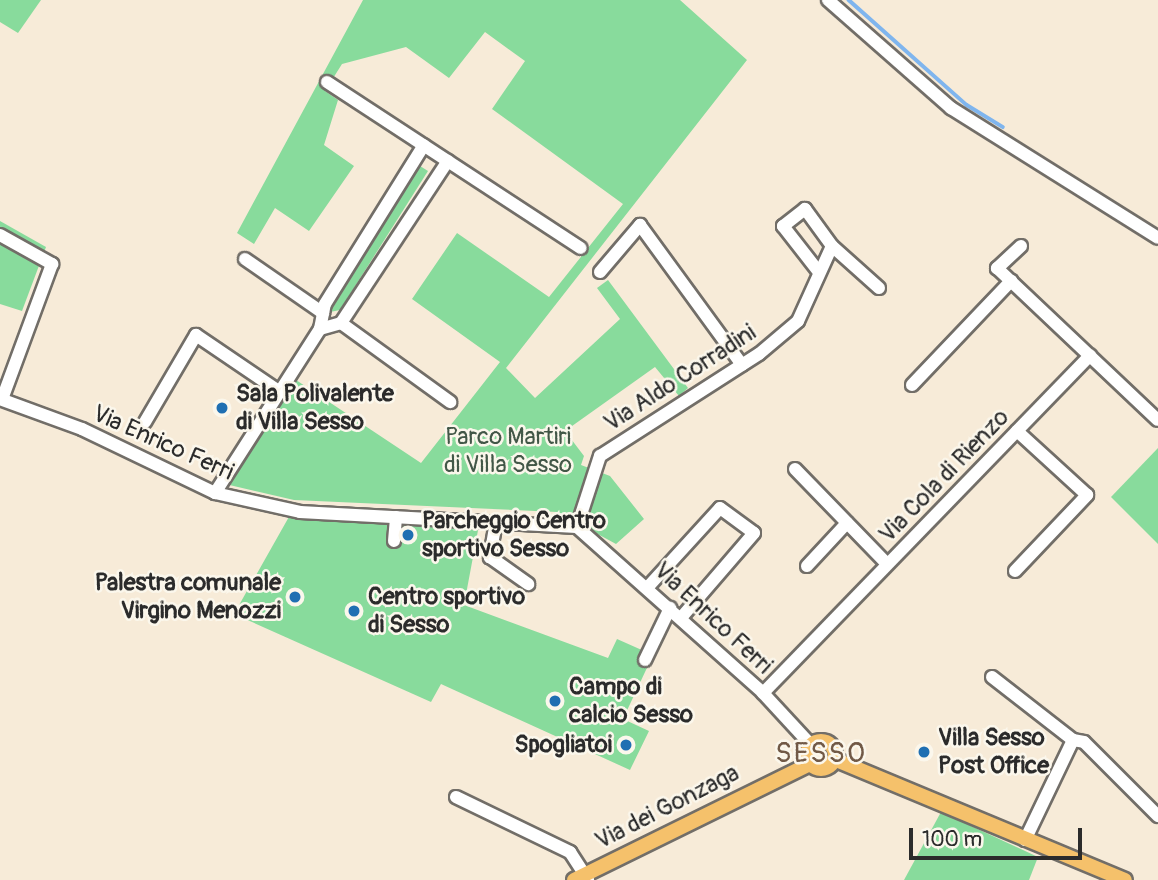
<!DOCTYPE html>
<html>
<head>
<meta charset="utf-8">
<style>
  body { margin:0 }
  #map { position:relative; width:1158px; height:880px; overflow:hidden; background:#f7ebd8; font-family:Pangolin,sans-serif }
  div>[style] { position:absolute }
  .green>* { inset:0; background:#88db9c }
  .stream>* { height:3.5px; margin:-1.75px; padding:0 1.75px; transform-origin:1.75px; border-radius:1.75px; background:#7fb5ee }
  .roads { filter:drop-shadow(2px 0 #726e68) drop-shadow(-2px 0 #726e68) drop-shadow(0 2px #726e68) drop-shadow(0 -2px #726e68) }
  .minor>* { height:12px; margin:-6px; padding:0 6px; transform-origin:6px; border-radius:6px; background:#fff }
  .major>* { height:14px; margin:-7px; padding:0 7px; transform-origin:7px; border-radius:7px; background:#f5c16b }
  .major>.ring { margin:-7px; padding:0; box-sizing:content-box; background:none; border:14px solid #f5c16b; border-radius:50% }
  .dots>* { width:19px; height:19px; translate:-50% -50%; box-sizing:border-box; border:4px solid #fbf7ec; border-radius:50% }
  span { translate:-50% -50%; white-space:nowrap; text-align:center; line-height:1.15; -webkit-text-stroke:5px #fbf7ec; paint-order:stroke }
  .street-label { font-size:24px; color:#2b2b2b }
  .poi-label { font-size:24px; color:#2b2b2b; font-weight:700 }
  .left { translate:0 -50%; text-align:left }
  .right { translate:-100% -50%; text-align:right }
  .park-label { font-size:24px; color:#425747 }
  .quarter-label { font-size:28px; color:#715946; letter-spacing:2px }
  .scale { position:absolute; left:909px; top:828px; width:173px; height:32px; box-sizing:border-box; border:4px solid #2b2b2b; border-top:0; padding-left:9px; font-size:21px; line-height:24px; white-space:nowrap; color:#2b2b2b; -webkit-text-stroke:5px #fbf7ec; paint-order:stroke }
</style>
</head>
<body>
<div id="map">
  <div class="green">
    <i style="clip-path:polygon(0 0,41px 0,18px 33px,0 22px)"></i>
    <i style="clip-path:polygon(363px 0,680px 0,747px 60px,506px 368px,535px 398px,620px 319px,597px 288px,608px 280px,688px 388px,679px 396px,655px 367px,565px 431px,584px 456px,581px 465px,610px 476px,644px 519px,616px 544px,557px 512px,294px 500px,221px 483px,290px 376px,421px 463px,500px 362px,412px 299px,457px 233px,549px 297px,623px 204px,492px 109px,525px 61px,485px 32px,449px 78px,406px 47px,342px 64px,325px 91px,338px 100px,324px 145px,354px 166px,309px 231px,275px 208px,254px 244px,237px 233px)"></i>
    <i style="clip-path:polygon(420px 166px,428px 171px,340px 310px,330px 312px)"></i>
    <i style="clip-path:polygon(0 221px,46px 247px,22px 311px,0 304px)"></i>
    <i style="clip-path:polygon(1158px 448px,1158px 544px,1111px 497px)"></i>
    <i style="clip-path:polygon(290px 515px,479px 525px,464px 605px,608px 658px,617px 639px,653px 655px,623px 719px,649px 731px,630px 770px,441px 684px,431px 702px,234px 614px)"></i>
    <i style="clip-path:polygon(941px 812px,1038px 857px,1029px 880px,904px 880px)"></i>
  </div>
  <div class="stream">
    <i style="left:849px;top:0;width:158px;rotate:41.7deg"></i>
    <i style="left:967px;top:105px;width:42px;rotate:31.4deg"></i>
  </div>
  <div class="roads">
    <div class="minor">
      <i style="left:828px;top:0;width:164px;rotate:41.3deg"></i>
      <i style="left:951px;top:108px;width:244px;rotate:32.1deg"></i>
      <i style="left:327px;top:82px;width:303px;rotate:33.2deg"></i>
      <i style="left:0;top:235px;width:60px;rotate:29.1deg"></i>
      <i style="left:52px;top:264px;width:144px;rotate:110.3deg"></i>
      <i style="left:832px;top:246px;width:63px;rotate:41.8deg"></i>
      <i style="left:1021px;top:246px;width:33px;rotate:137deg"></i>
      <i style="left:997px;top:268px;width:221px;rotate:43.4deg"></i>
      <i style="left:245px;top:259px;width:95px;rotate:34.7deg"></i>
      <i style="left:600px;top:272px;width:62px;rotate:-49.6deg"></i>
      <i style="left:640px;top:225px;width:173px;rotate:53.9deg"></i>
      <i style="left:341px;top:323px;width:135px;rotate:35.9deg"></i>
      <i style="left:320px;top:329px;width:25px;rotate:-79deg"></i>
      <i style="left:325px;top:304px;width:187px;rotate:-58.1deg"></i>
      <i style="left:912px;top:385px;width:144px;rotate:-46.4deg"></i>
      <i style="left:0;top:399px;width:87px;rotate:20.1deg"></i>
      <i style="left:82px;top:429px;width:148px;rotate:25.7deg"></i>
      <i style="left:215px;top:493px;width:87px;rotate:12.6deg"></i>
      <i style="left:300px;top:512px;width:277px;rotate:3.1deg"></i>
      <i style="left:577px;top:527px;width:249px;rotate:41.7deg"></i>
      <i style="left:763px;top:693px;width:71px;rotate:47.3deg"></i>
      <i style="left:145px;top:422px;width:101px;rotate:-59.6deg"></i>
      <i style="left:196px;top:335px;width:102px;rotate:34.2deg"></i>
      <i style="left:795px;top:469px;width:132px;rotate:45.9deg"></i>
      <i style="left:215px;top:493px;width:195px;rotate:-57.4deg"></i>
      <i style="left:320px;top:329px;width:22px;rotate:-16deg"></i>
      <i style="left:341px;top:323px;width:194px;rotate:-56.6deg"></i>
      <i style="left:496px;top:522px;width:36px;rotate:100deg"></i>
      <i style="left:490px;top:557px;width:47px;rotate:35.4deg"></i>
      <i style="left:577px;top:527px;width:75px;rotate:-72.1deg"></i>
      <i style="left:600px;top:456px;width:189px;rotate:-32.7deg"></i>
      <i style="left:759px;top:354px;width:51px;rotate:-40.2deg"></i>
      <i style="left:798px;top:321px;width:82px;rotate:-65.6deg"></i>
      <i style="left:832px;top:246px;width:46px;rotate:-126.1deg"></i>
      <i style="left:805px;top:209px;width:28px;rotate:142deg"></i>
      <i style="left:783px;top:226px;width:58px;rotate:52deg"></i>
      <i style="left:394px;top:541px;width:24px;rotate:-85deg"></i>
      <i style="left:807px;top:566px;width:59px;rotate:-47.1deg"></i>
      <i style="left:1015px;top:571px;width:105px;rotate:-46.5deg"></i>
      <i style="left:1087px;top:495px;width:95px;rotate:-137.6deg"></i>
      <i style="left:647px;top:588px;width:108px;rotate:-47.6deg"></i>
      <i style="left:720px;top:508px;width:42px;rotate:36.3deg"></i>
      <i style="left:754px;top:533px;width:112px;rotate:130.7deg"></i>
      <i style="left:645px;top:660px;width:58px;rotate:-64.3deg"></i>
      <i style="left:992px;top:677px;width:103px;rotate:37.9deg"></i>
      <i style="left:1073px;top:740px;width:111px;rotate:115.6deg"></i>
      <i style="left:763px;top:693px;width:470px;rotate:-45.9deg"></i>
      <i style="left:1073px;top:740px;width:11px;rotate:10deg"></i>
      <i style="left:1084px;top:742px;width:105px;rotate:45deg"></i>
      <i style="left:456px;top:797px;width:127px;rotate:25.8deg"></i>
      <i style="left:570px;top:852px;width:33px;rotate:57deg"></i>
    </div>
    <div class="major">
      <i class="ring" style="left:807px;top:741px;width:14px;height:14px"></i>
      <i style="left:834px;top:759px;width:315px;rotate:22.6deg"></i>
      <i style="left:574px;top:880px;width:263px;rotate:-26.2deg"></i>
    </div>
  </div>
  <div class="dots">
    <i style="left:222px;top:408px;background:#1f6fb2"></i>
    <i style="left:408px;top:535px;background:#1f6fb2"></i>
    <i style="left:295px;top:597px;background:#1f6fb2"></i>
    <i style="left:354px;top:611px;background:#1f6fb2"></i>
    <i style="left:555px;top:701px;background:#1f6fb2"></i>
    <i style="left:626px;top:745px;background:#1f6fb2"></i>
    <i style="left:924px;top:752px;background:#1f6fb2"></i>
  </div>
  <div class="street-label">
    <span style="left:680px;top:378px;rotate:-33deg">Via Aldo Corradini</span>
    <span style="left:163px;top:443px;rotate:24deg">Via Enrico Ferri</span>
    <span style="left:944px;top:476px;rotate:-46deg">Via Cola di Rienzo</span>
    <span style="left:713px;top:618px;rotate:43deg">Via Enrico Ferri</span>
    <span style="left:667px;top:807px;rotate:-27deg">Via dei Gonzaga</span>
  </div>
  <div class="poi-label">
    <span class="left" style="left:236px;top:408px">Sala Polivalente<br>di Villa Sesso</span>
    <span class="left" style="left:422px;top:535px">Parcheggio Centro<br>sportivo Sesso</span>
    <span class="right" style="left:281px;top:597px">Palestra comunale<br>Virgino Menozzi</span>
    <span class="left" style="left:368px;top:611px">Centro sportivo<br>di Sesso</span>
    <span class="left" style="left:569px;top:701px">Campo di<br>calcio Sesso</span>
    <span class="left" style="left:938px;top:752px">Villa Sesso<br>Post Office</span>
    <span class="right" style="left:612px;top:745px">Spogliatoi</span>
  </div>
  <div class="park-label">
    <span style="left:508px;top:451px">Parco Martiri<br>di Villa Sesso</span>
  </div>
  <div class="quarter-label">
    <span style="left:821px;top:754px">SESSO</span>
  </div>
  <div class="scale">100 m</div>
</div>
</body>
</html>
